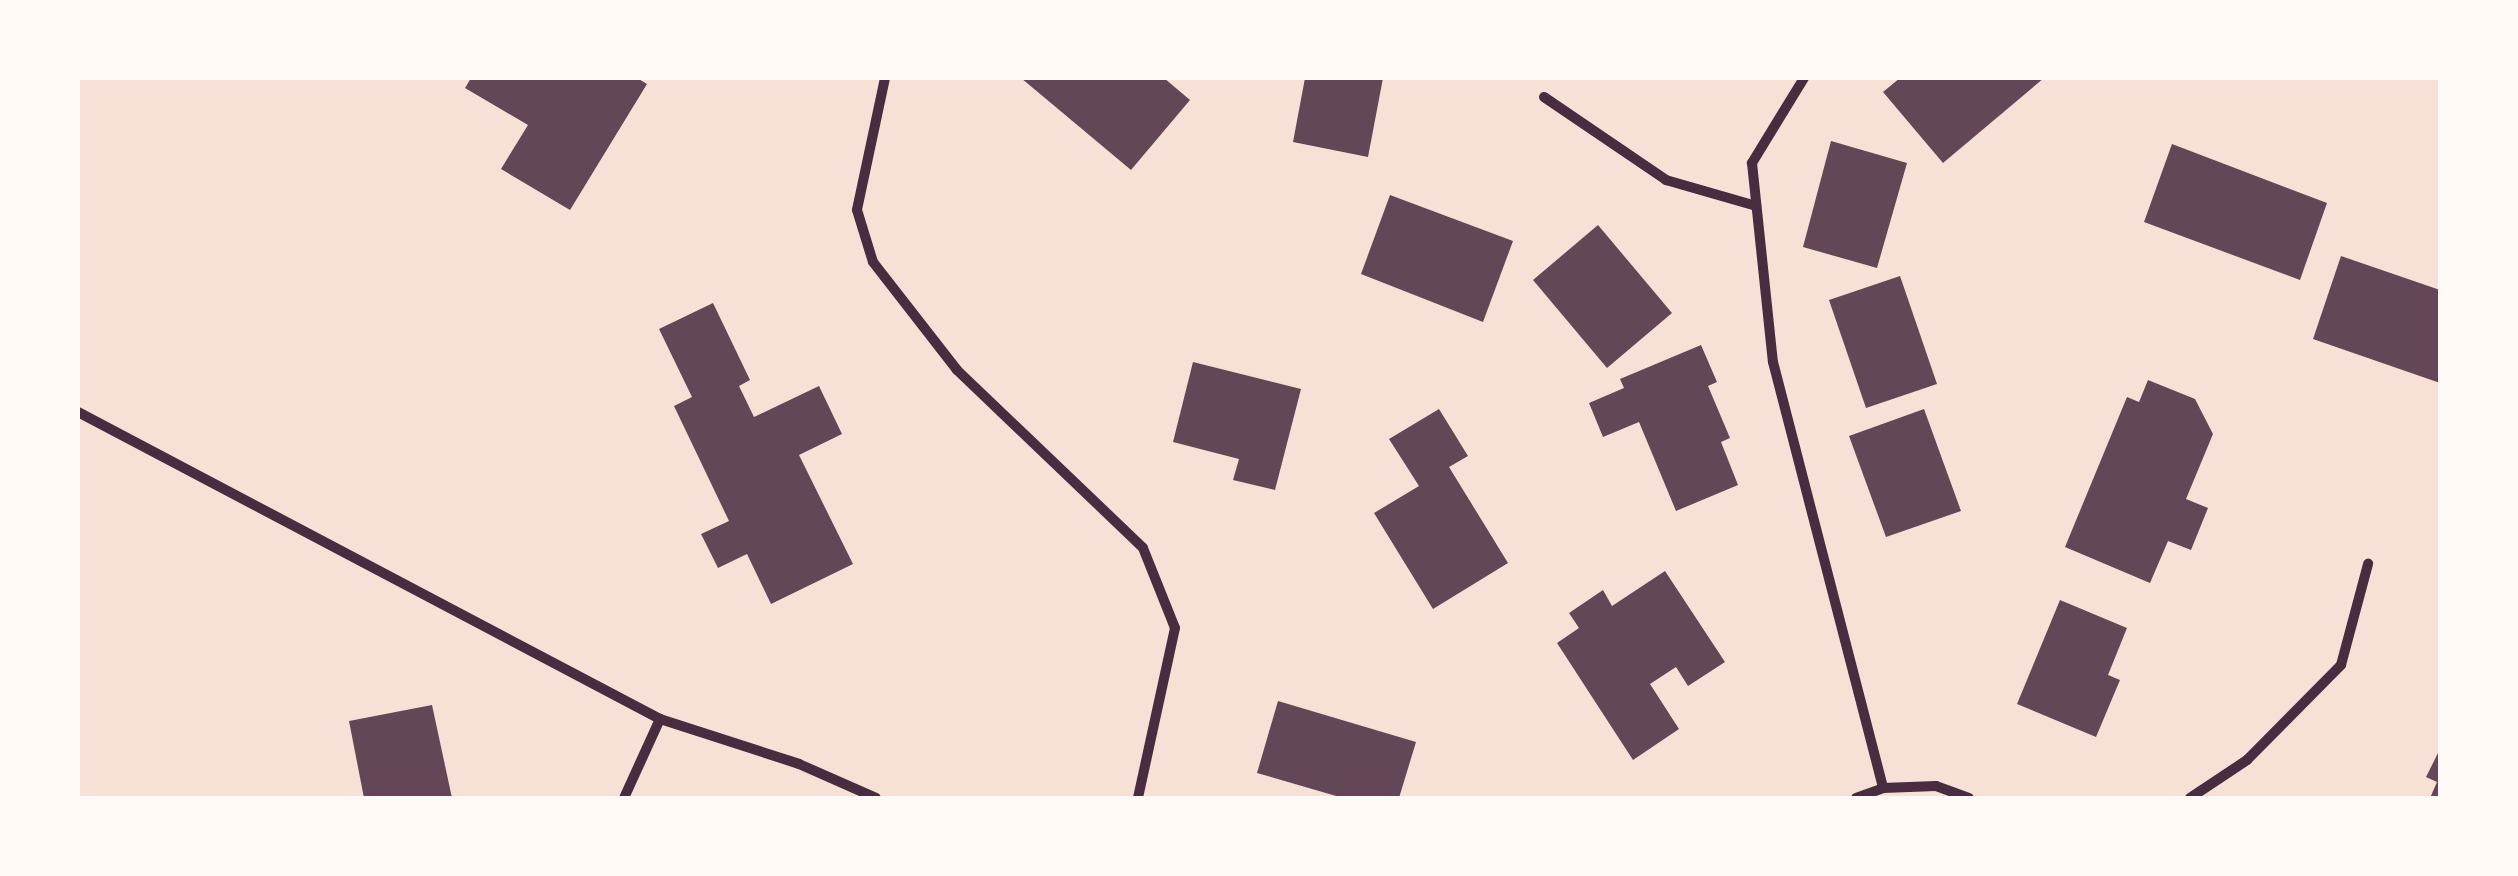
<!DOCTYPE html>
<html>
<head>
<meta charset="utf-8">
<style>
  body { margin:0 }
  #map { position:relative; width:2518px; height:876px; overflow:hidden; background:#f7e1d7; font-family:"Noto Serif",serif }
  div>[style] { position:absolute }
  .building>* { inset:0; background:#644757 }
  .minor>* { height:10px; margin:-5px; padding:0 5px; transform-origin:5px; border-radius:5px; background:#4a2c40 }
  span { translate:-50% -50%; white-space:nowrap; text-align:center; line-height:1.15; -webkit-text-stroke:9px #fffaf5; paint-order:stroke }
  .frame { position:absolute; inset:0; border:80px solid #fffaf5; pointer-events:none }
</style>
</head>
<body>
<div id="map">
  <div class="building">
    <i style="clip-path:polygon(471px 78px,637px 78px,647px 84px,570px 210px,501px 169px,528px 125px,465px 88px)"></i>
    <i style="clip-path:polygon(1021px 78px,1164px 78px,1190px 100px,1131px 170px)"></i>
    <i style="clip-path:polygon(1305px 78px,1383px 78px,1368px 157px,1293px 142px)"></i>
    <i style="clip-path:polygon(1900px 78px,2044px 78px,1943px 163px,1883px 92px)"></i>
    <i style="clip-path:polygon(1831px 141px,1907px 163px,1877px 268px,1803px 247px)"></i>
    <i style="clip-path:polygon(2172px 144px,2327px 203px,2300px 280px,2144px 222px)"></i>
    <i style="clip-path:polygon(1390px 195px,1513px 241px,1483px 322px,1361px 274px)"></i>
    <i style="clip-path:polygon(1598px 225px,1672px 313px,1607px 368px,1533px 280px)"></i>
    <i style="clip-path:polygon(2341px 256px,2440px 290px,2440px 383px,2313px 339px)"></i>
    <i style="clip-path:polygon(1900px 276px,1937px 384px,1866px 408px,1829px 300px)"></i>
    <i style="clip-path:polygon(713px 303px,750px 380px,739px 386px,754px 417px,819px 386px,842px 434px,799px 455px,853px 564px,771px 604px,747px 554px,718px 568px,701px 534px,729px 521px,674px 406px,692px 397px,659px 329px)"></i>
    <i style="clip-path:polygon(1701px 345px,1717px 382px,1708px 386px,1730px 438px,1721px 442px,1738px 485px,1676px 511px,1639px 422px,1603px 437px,1589px 403px,1624px 388px,1620px 379px)"></i>
    <i style="clip-path:polygon(1193px 362px,1301px 389px,1275px 490px,1233px 480px,1239px 459px,1173px 442px)"></i>
    <i style="clip-path:polygon(2148px 380px,2195px 399px,2213px 434px,2186px 499px,2208px 508px,2191px 550px,2168px 541px,2150px 583px,2065px 547px,2127px 397px,2139px 402px)"></i>
    <i style="clip-path:polygon(1439px 409px,1468px 456px,1449px 467px,1508px 563px,1433px 609px,1374px 513px,1419px 486px,1389px 439px)"></i>
    <i style="clip-path:polygon(1924px 409px,1961px 511px,1886px 537px,1849px 436px)"></i>
    <i style="clip-path:polygon(1665px 571px,1725px 662px,1688px 686px,1676px 667px,1650px 684px,1679px 729px,1633px 760px,1557px 643px,1579px 628px,1569px 613px,1603px 590px,1612px 606px)"></i>
    <i style="clip-path:polygon(2060px 600px,2127px 628px,2108px 675px,2120px 680px,2096px 737px,2017px 704px)"></i>
    <i style="clip-path:polygon(1278px 701px,1416px 742px,1399px 798px,1343px 798px,1257px 773px)"></i>
    <i style="clip-path:polygon(432px 705px,452px 798px,364px 798px,349px 721px)"></i>
    <i style="clip-path:polygon(2440px 749px,2440px 798px,2430px 798px,2437px 782px,2426px 777px)"></i>
  </div>
  <div class="minor">
    <i style="left:885px;top:78px;width:135px;rotate:102deg"></i>
    <i style="left:857px;top:210px;width:54px;rotate:72.9deg"></i>
    <i style="left:873px;top:262px;width:137px;rotate:52.1deg"></i>
    <i style="left:957px;top:370px;width:257px;rotate:43.7deg"></i>
    <i style="left:1143px;top:548px;width:86px;rotate:68.2deg"></i>
    <i style="left:1175px;top:628px;width:174px;rotate:102.3deg"></i>
    <i style="left:1804px;top:78px;width:100px;rotate:121.5deg"></i>
    <i style="left:1752px;top:163px;width:200px;rotate:84deg"></i>
    <i style="left:1773px;top:362px;width:440px;rotate:75.5deg"></i>
    <i style="left:1544px;top:97px;width:148px;rotate:34.2deg"></i>
    <i style="left:1666px;top:180px;width:94px;rotate:16.1deg"></i>
    <i style="left:78px;top:412px;width:658px;rotate:27.81deg"></i>
    <i style="left:660px;top:719px;width:146px;rotate:17.9deg"></i>
    <i style="left:799px;top:764px;width:84px;rotate:23.8deg"></i>
    <i style="left:624px;top:798px;width:87px;rotate:-65.5deg"></i>
    <i style="left:1856px;top:798px;width:29px;rotate:-20deg"></i>
    <i style="left:1883px;top:788px;width:53px;rotate:-2.2deg"></i>
    <i style="left:1936px;top:786px;width:35px;rotate:20deg"></i>
    <i style="left:2190px;top:798px;width:69px;rotate:-33.7deg"></i>
    <i style="left:2247px;top:760px;width:134px;rotate:-45.3deg"></i>
    <i style="left:2341px;top:665px;width:105px;rotate:-75deg"></i>
  </div>
  <div class="frame"></div>
</div>
</body>
</html>
